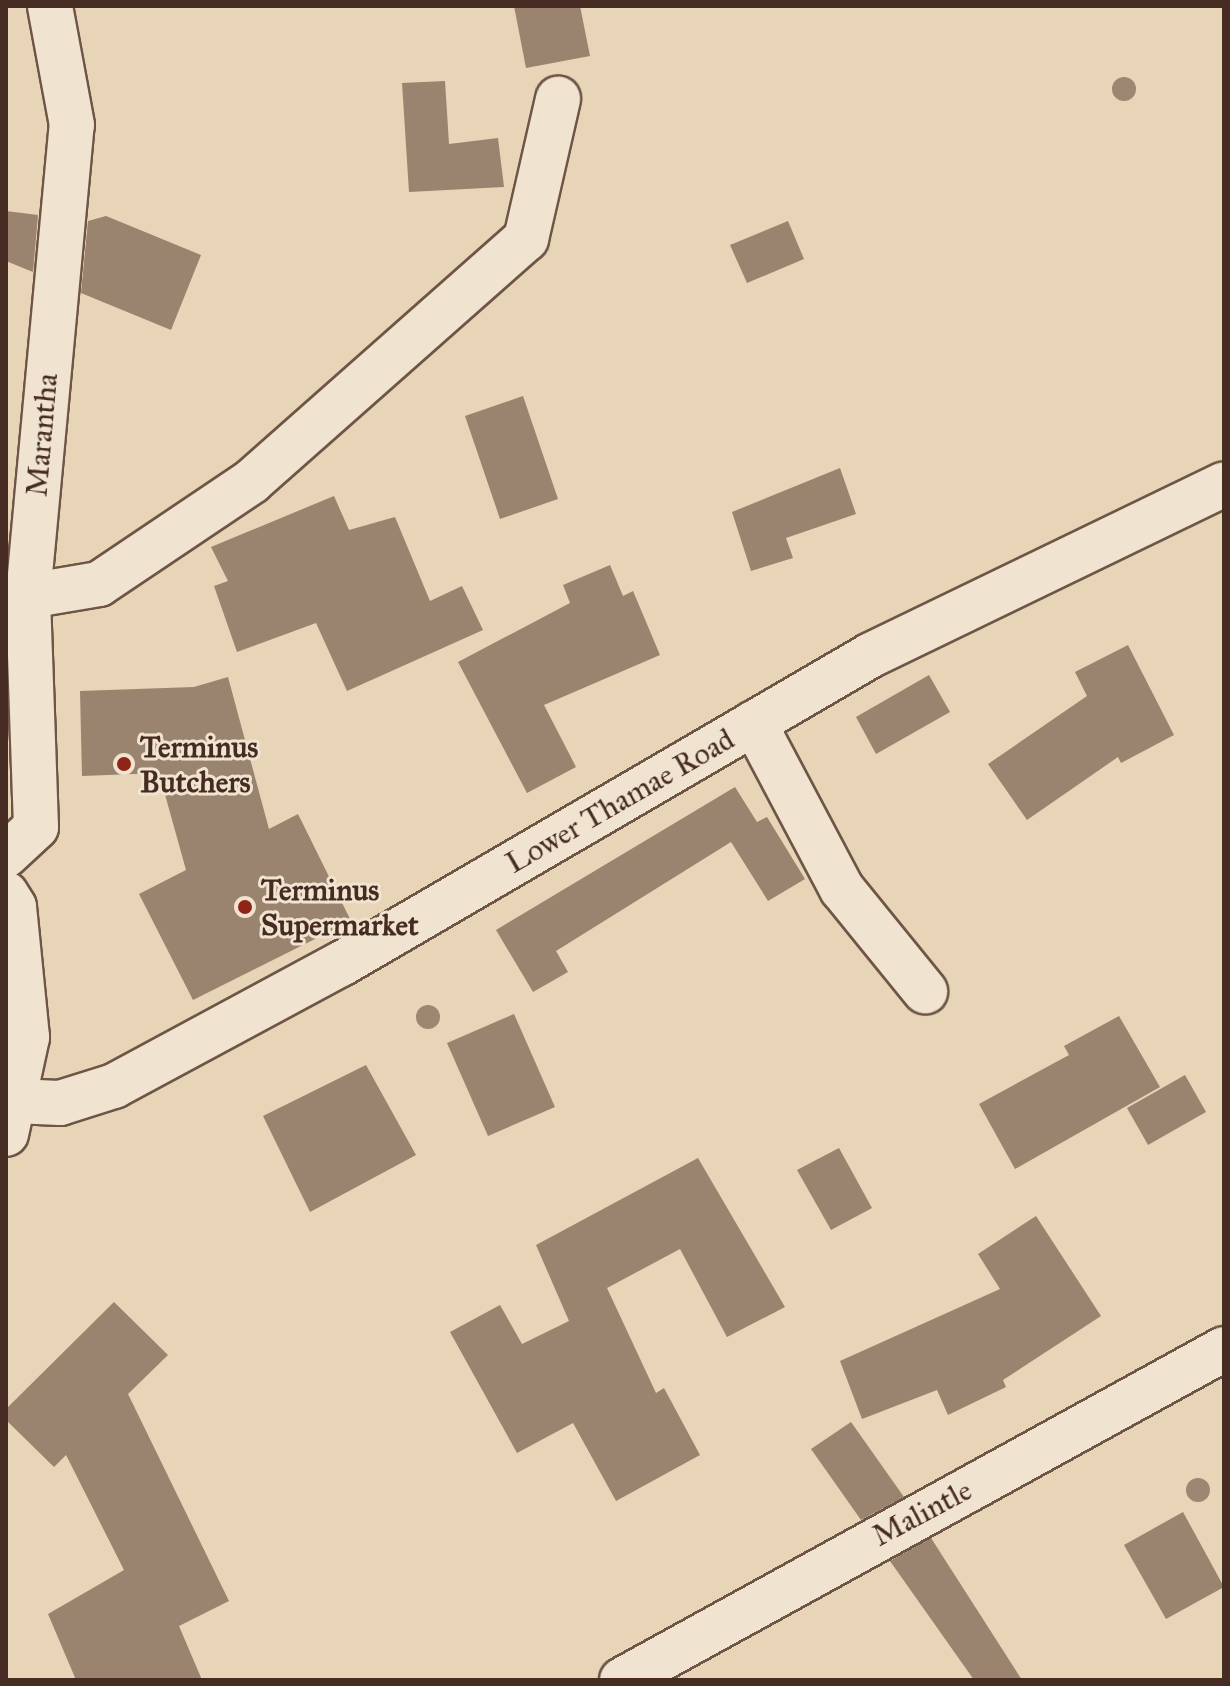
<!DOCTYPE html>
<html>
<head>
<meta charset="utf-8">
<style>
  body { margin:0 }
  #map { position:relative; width:1230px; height:1686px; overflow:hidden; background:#e8d4b7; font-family:"IM FELL Great Primer",serif }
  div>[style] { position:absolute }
  .building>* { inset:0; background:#9a836f }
  .roads { filter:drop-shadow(2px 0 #6e5546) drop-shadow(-2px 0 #6e5546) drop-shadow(0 2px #6e5546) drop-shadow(0 -2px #6e5546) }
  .minor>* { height:44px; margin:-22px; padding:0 22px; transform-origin:22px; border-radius:22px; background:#f0e3d0 }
  .trees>* { width:24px; height:24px; margin:-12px; border-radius:50%; background:#9d8672 }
  .dots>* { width:22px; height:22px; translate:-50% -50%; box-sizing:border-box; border:4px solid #f0e3d0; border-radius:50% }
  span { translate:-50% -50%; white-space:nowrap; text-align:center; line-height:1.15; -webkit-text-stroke:6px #f0e3d0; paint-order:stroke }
  .street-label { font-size:30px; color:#452b21 }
  .poi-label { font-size:30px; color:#452b21; font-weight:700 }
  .left { translate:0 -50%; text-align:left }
  .frame { position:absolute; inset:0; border:8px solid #452b21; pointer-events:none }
</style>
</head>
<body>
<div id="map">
  <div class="building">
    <i style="clip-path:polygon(514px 6px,580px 6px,590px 56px,526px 68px)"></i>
    <i style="clip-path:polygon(445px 81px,449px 144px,498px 138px,504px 187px,409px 192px,402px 83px)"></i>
    <i style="clip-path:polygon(6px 211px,38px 215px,33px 272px,6px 261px)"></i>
    <i style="clip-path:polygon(106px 216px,201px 255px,171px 330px,81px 293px,88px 221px)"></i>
    <i style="clip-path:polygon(788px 221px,804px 259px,747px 283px,730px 245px)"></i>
    <i style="clip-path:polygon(523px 396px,558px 499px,500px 519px,465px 416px)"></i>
    <i style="clip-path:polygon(840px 468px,856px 514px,786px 538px,793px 558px,751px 571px,732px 512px)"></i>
    <i style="clip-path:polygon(334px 496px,349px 530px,395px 517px,430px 601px,462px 586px,483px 630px,347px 691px,316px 623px,237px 652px,214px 586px,228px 581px,211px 547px)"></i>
    <i style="clip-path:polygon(610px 565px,623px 596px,633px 591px,660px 655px,544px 705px,576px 767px,527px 793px,458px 662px,570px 603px,563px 585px)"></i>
    <i style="clip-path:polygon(1128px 645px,1174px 735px,1121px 763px,1118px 757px,1027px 820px,988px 764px,1087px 696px,1075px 672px)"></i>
    <i style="clip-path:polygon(929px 675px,950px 712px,876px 754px,856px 717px)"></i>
    <i style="clip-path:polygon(228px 677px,269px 829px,298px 814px,351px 921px,193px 1000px,139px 894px,186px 870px,159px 773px,82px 776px,80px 691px,194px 687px)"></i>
    <i style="clip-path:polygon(735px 787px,757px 822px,767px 817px,805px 879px,768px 901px,731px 842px,556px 951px,568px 972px,533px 992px,496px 930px)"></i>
    <i style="clip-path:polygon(514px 1014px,555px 1107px,488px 1136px,447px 1043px)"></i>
    <i style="clip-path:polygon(1119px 1016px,1160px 1087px,1015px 1169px,979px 1104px,1069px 1055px,1064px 1046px)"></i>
    <i style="clip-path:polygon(366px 1065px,416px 1155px,310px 1212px,263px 1116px)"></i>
    <i style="clip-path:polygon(1185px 1075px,1206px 1112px,1148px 1145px,1127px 1108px)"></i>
    <i style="clip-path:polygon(839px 1148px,872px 1208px,831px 1230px,797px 1170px)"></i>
    <i style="clip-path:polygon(698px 1158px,785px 1307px,727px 1337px,680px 1249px,607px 1288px,656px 1393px,664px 1388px,700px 1455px,616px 1501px,573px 1423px,517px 1453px,450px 1332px,500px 1305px,522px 1344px,569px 1321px,536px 1245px)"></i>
    <i style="clip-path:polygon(1036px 1216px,1101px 1316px,1003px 1380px,1006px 1387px,948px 1415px,937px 1390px,862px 1419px,840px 1361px,1000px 1289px,978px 1254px)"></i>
    <i style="clip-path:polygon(114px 1302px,168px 1355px,128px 1394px,229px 1601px,179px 1626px,202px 1680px,76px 1680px,48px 1614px,124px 1570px,66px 1455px,54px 1467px,6px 1420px,6px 1409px)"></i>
    <i style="clip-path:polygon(851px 1422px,904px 1497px,861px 1520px,811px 1449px)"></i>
    <i style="clip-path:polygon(1183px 1512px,1224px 1587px,1166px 1619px,1124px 1545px)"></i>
    <i style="clip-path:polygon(931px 1538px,1022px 1680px,974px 1680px,890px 1561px)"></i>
  </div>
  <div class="roads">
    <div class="minor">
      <i style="left:28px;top:596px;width:72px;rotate:-9.6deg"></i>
      <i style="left:99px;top:584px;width:184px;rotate:-33.9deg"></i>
      <i style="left:252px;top:481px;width:366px;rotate:-41.5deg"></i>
      <i style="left:526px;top:239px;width:144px;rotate:-77.1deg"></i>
      <i style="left:754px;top:723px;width:188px;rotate:62.1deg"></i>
      <i style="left:842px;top:889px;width:132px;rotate:50.9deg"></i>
      <i style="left:6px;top:855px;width:41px;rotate:-43deg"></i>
      <i style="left:36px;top:827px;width:231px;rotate:-92deg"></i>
      <i style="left:28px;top:596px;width:473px;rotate:-84.7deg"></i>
      <i style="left:72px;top:125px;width:121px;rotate:-100.5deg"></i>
      <i style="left:6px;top:894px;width:15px;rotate:58deg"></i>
      <i style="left:14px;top:907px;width:131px;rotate:84.3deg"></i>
      <i style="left:27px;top:1037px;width:99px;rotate:102.2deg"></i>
      <i style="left:14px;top:1101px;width:46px;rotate:2.5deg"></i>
      <i style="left:60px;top:1103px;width:57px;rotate:-17.5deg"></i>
      <i style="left:114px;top:1086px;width:258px;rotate:-28.3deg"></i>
      <i style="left:341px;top:964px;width:613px;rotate:-30.24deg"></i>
      <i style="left:871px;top:655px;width:392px;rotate:-25.8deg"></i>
      <i style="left:622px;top:1680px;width:687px;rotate:-28.8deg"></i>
    </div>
  </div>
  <div class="trees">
    <i style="left:1124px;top:89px"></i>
    <i style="left:428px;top:1017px"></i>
    <i style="left:1198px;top:1490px"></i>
  </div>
  <div class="dots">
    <i style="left:124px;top:764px;background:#8f2418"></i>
    <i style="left:245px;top:907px;background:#8f2418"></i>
  </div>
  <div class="street-label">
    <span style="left:42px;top:435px;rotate:-85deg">Marantha</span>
    <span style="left:620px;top:801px;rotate:-30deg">Lower Thamae Road</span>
    <span style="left:922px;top:1513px;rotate:-28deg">Malintle</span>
  </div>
  <div class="poi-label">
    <span class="left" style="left:140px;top:764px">Terminus<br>Butchers</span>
    <span class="left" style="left:261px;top:907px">Terminus<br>Supermarket</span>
  </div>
  <div class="frame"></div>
</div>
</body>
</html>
